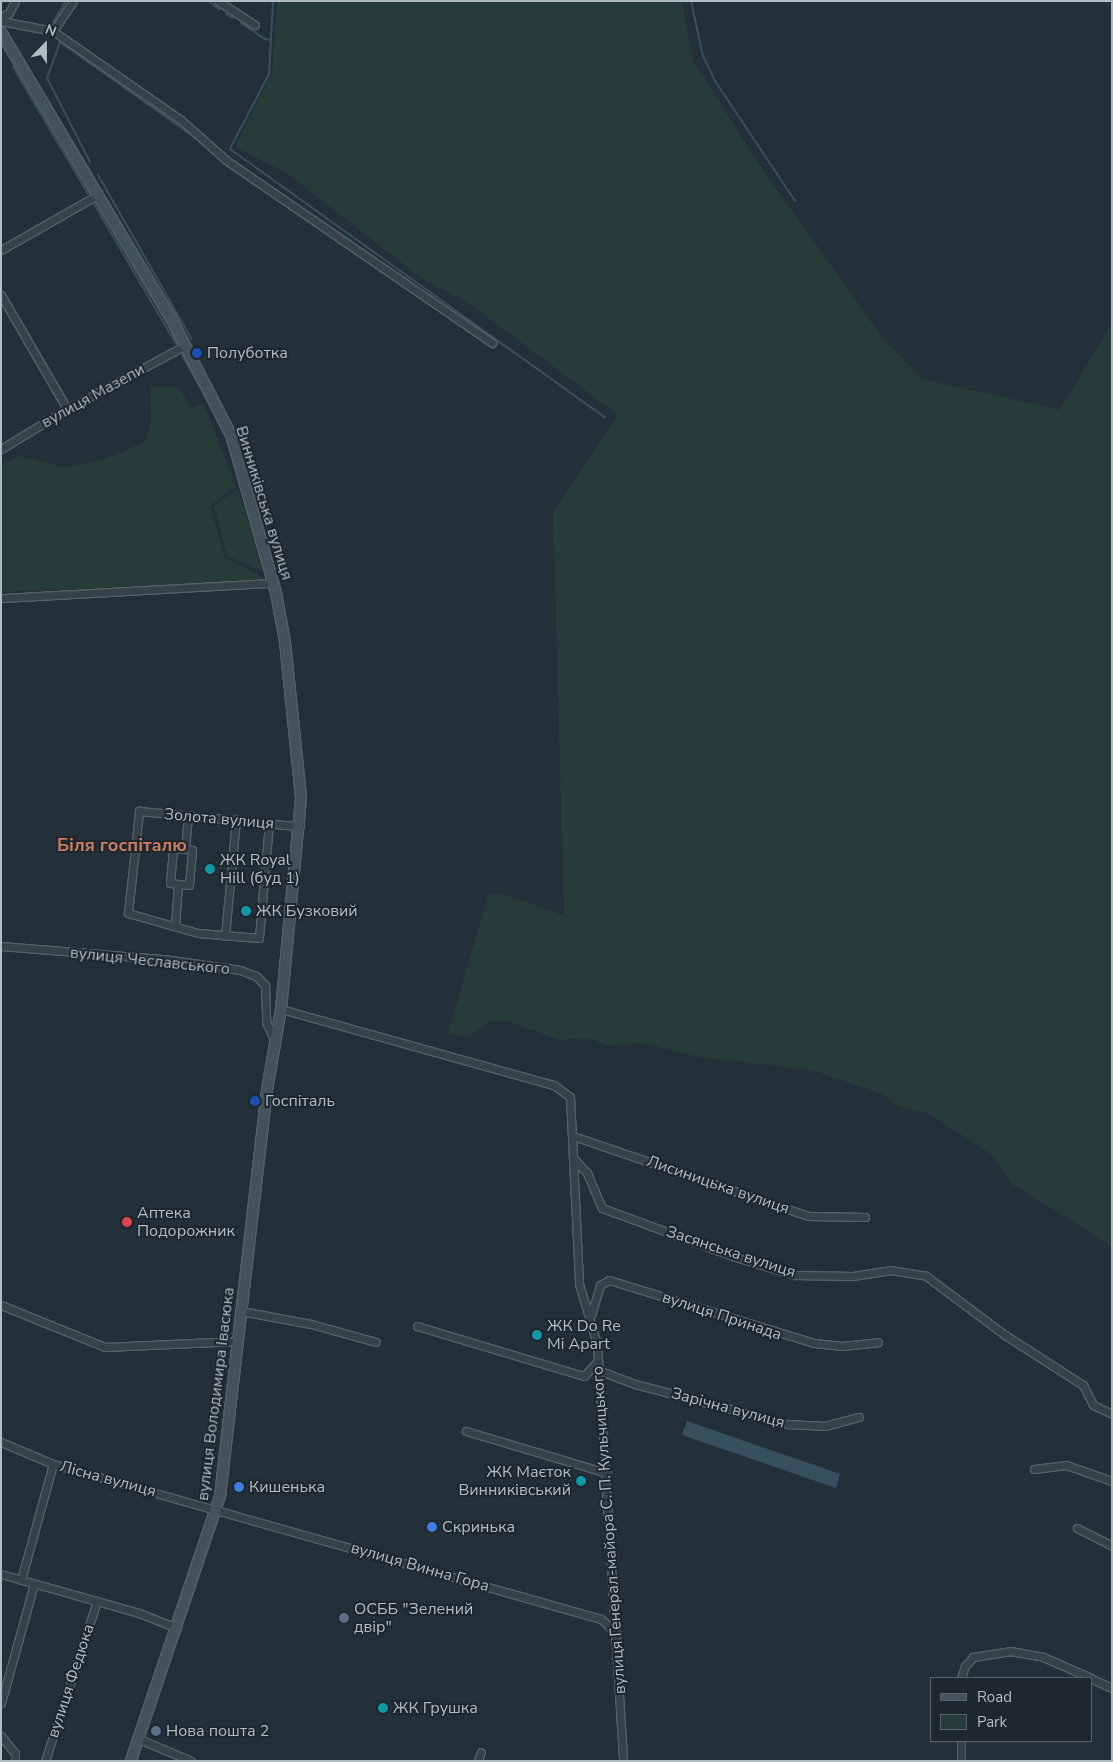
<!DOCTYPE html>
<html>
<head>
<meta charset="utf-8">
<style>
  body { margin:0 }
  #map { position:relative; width:1113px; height:1762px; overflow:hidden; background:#233039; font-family:"Nunito Sans",sans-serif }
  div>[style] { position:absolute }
  .green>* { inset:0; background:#263c39 }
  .water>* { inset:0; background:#37505f }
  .stream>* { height:2px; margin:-1px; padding:0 1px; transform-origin:1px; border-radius:1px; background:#37505f }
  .roads { filter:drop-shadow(1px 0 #546067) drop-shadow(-1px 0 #546067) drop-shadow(0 1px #546067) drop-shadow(0 -1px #546067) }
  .street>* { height:7px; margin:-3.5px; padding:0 3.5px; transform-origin:3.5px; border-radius:3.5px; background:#364249 }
  .secondary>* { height:10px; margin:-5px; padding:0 5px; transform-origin:5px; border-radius:5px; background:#44525c }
  .dots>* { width:14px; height:14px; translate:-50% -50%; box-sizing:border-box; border:2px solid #1c272e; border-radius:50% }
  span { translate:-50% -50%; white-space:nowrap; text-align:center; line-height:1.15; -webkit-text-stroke:4px #1c272e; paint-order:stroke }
  .poi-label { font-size:16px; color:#b1bdc5 }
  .left { translate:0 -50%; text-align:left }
  .right { translate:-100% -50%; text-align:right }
  .street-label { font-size:16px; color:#b1bdc5 }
  .neighbourhood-label { font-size:18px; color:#ce7c63; font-weight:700 }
  .frame { position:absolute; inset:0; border:2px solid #b1bdc5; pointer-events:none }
  .legend { position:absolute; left:930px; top:1677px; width:162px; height:65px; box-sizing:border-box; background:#1c272e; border:1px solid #58636a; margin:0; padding:6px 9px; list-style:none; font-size:15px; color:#b1bdc5 }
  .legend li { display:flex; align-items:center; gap:10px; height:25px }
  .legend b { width:25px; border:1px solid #58636a }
  .north { position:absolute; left:20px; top:20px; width:50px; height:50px; -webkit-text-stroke:4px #1c272e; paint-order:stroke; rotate:22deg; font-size:14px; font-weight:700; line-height:20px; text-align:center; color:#b1bdc5 }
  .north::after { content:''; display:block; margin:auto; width:18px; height:22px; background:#b1bdc5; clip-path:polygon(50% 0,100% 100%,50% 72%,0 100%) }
</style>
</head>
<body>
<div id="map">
  <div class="green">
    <i style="clip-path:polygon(277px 1px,682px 1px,693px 61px,767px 176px,882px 337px,922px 379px,1060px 410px,1112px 323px,1112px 1246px,1012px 1184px,991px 1154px,928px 1113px,897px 1105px,882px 1094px,813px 1070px,698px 1057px,640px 1042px,605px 1046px,590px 1038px,560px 1040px,508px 1021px,491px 1021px,469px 1036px,448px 1034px,488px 895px,502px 894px,564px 915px,553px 512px,618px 415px,468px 303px,421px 278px,287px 173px,235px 147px,272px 73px)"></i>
    <i style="clip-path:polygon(150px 386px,179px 387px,191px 408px,203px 403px,236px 486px,210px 506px,225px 558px,262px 576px,262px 582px,1px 592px,1px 465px,18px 456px,63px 467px,100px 461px,145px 442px,151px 421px)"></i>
    <i style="clip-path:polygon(238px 489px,251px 530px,262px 571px,227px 556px,214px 506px)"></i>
  </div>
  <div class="water">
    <i style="clip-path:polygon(687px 1421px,840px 1474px,836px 1488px,682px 1435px)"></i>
  </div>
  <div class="stream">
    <i style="left:208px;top:1px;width:14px;rotate:36deg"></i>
    <i style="left:273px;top:1px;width:73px;rotate:93.1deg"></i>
    <i style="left:269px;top:74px;width:85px;rotate:117.5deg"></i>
    <i style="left:230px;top:149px;width:461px;rotate:35.6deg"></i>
    <i style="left:691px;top:1px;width:56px;rotate:77.7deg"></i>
    <i style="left:703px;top:56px;width:28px;rotate:64deg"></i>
    <i style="left:715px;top:81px;width:144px;rotate:56.3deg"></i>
    <i style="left:226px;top:14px;width:8px;rotate:30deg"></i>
    <i style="left:53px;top:22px;width:25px;rotate:-58deg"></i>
    <i style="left:241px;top:23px;width:29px;rotate:34deg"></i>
    <i style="left:265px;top:39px;width:6px;rotate:9deg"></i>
    <i style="left:13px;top:67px;width:147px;rotate:59.4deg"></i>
    <i style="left:90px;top:162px;width:94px;rotate:-117.1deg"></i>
    <i style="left:47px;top:78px;width:38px;rotate:-70deg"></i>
    <i style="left:60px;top:42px;width:173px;rotate:35.3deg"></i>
    <i style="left:98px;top:175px;width:188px;rotate:60.3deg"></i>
    <i style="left:94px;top:204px;width:162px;rotate:59.6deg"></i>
    <i style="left:182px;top:355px;width:51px;rotate:60.4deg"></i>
  </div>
  <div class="roads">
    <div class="street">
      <i style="left:218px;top:1px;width:44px;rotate:33deg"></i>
      <i style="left:1px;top:17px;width:9px;rotate:-27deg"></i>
      <i style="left:9px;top:13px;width:13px;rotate:-63deg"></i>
      <i style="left:1px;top:21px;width:53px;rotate:10.9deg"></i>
      <i style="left:53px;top:31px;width:156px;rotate:34.8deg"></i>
      <i style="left:181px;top:120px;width:60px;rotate:41.6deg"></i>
      <i style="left:226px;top:160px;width:323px;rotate:34.5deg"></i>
      <i style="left:53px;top:31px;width:36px;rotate:-56deg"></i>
      <i style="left:1px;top:250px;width:113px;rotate:-29.7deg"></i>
      <i style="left:1px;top:295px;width:132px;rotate:59.9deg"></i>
      <i style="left:1px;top:449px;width:77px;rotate:-31.2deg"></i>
      <i style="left:67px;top:409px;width:135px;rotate:-28.3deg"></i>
      <i style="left:1px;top:598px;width:272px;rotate:-3.2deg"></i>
      <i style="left:269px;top:823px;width:115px;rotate:95deg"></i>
      <i style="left:259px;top:938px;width:61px;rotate:-175.3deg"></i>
      <i style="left:198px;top:933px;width:73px;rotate:-164.1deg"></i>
      <i style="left:128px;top:913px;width:103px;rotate:-83.8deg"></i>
      <i style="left:139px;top:811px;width:97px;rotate:5.3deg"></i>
      <i style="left:236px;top:820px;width:49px;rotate:5.8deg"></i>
      <i style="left:285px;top:825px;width:15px;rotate:4deg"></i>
      <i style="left:178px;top:884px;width:8px;rotate:-173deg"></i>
      <i style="left:170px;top:883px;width:35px;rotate:-85deg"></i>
      <i style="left:173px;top:848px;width:12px;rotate:5deg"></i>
      <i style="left:175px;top:926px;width:42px;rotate:-85.9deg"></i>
      <i style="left:178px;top:884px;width:11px;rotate:5deg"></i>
      <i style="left:189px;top:885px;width:35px;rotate:-85deg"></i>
      <i style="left:192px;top:850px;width:7px;rotate:-172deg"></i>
      <i style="left:185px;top:849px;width:33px;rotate:-85deg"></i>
      <i style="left:225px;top:936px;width:117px;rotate:-84.6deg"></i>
      <i style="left:1px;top:946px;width:164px;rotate:4.6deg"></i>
      <i style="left:164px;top:959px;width:77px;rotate:8.2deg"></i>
      <i style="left:240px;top:970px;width:17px;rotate:21deg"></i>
      <i style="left:256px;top:976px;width:13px;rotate:45deg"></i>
      <i style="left:265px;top:985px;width:37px;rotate:88deg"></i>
      <i style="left:266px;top:1022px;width:21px;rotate:65deg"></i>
      <i style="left:281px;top:1009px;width:283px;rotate:15.6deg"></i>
      <i style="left:554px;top:1085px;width:20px;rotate:37deg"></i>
      <i style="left:570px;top:1097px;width:187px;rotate:87.2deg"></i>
      <i style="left:579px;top:1284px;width:63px;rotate:73.3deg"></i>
      <i style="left:597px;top:1344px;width:418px;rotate:86.4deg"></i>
      <i style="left:573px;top:1136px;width:248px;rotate:18.8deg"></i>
      <i style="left:808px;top:1216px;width:57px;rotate:1deg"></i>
      <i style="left:573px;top:1158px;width:21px;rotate:47deg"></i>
      <i style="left:587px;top:1173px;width:38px;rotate:67deg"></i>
      <i style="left:602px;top:1208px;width:142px;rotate:20.2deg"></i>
      <i style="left:735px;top:1257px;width:63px;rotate:16.7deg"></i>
      <i style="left:795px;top:1275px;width:58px;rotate:1deg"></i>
      <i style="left:853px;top:1276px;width:37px;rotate:-9deg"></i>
      <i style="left:890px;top:1270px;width:36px;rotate:9deg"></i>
      <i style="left:926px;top:1276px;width:99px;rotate:36.8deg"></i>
      <i style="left:1005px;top:1335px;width:93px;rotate:32.7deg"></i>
      <i style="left:1083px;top:1385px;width:22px;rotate:63deg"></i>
      <i style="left:1093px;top:1405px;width:21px;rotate:25deg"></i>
      <i style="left:1px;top:1305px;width:112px;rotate:22deg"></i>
      <i style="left:105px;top:1347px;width:133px;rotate:-2.6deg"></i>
      <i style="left:241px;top:1311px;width:71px;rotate:10.5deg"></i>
      <i style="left:311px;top:1324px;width:67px;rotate:15.5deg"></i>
      <i style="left:591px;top:1315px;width:31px;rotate:-73deg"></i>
      <i style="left:600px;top:1285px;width:10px;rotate:-29deg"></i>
      <i style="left:609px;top:1280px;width:214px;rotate:17.1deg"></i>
      <i style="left:814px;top:1343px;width:28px;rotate:6deg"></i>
      <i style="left:842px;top:1346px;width:36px;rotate:-6deg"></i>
      <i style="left:417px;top:1326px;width:174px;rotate:16.7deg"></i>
      <i style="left:584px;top:1376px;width:21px;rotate:-47deg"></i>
      <i style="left:598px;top:1370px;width:40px;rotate:21deg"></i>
      <i style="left:635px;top:1384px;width:158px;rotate:14.7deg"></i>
      <i style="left:788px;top:1424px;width:37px;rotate:3deg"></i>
      <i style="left:825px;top:1426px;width:35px;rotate:-15deg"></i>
      <i style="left:466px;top:1431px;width:147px;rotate:16.6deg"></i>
      <i style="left:1px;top:1442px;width:56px;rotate:22.9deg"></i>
      <i style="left:53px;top:1464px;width:569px;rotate:15.79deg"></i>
      <i style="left:601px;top:1619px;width:22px;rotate:43deg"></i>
      <i style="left:1034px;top:1469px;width:32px;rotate:-7deg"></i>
      <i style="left:1066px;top:1465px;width:49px;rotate:19.2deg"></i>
      <i style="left:1077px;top:1528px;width:39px;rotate:27deg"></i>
      <i style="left:1px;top:1574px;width:143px;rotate:15.8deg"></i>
      <i style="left:139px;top:1613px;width:41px;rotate:21.5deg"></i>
      <i style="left:21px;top:1580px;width:120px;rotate:-74.6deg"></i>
      <i style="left:961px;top:1678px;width:13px;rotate:-72deg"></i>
      <i style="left:965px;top:1666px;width:12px;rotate:-48deg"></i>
      <i style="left:973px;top:1657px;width:37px;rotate:-9deg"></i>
      <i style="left:1010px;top:1651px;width:34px;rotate:10deg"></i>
      <i style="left:1043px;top:1657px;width:52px;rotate:23.6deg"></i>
      <i style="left:1092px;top:1679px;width:22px;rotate:24deg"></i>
      <i style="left:1px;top:1703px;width:123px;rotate:-74.5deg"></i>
      <i style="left:1px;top:1736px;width:22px;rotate:51deg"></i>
      <i style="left:15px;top:1753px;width:8px;rotate:90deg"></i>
      <i style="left:139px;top:1739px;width:56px;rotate:22.9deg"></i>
      <i style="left:961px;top:1741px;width:20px;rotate:90deg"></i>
      <i style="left:45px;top:1761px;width:168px;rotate:-72deg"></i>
      <i style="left:478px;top:1761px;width:9px;rotate:-72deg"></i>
    </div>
    <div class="secondary">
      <i style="left:1px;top:32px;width:333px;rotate:59.3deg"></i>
      <i style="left:171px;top:318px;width:131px;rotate:62.9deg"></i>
      <i style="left:231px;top:435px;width:164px;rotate:74.1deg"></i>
      <i style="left:276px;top:593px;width:50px;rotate:79.6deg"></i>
      <i style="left:285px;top:642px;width:157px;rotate:84.1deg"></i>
      <i style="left:301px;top:798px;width:212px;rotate:95.4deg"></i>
      <i style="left:281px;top:1009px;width:82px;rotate:99.8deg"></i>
      <i style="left:267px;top:1090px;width:409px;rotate:96.6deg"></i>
      <i style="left:220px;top:1496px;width:280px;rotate:108.6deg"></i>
    </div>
  </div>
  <div class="dots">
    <i style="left:197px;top:353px;background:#1a4fb4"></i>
    <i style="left:210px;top:869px;background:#0f9aa8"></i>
    <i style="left:246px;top:911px;background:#0f9aa8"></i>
    <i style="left:255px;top:1101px;background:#1a4fb4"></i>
    <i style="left:127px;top:1222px;background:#e0444e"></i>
    <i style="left:537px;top:1335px;background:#0f9aa8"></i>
    <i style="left:581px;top:1481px;background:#0f9aa8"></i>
    <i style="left:239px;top:1487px;background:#3f7fe0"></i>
    <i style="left:432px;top:1527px;background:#3f7fe0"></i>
    <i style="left:344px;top:1618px;background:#5c6f8a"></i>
    <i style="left:383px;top:1708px;background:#0f9aa8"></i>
    <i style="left:156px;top:1731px;background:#5c6f8a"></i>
  </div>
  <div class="poi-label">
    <span class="left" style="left:207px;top:353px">Полуботка</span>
    <span class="left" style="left:220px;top:869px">ЖК Royal<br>Hill (буд 1)</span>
    <span class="left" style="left:256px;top:911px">ЖК Бузковий</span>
    <span class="left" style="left:265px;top:1101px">Госпіталь</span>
    <span class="left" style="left:137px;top:1222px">Аптека<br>Подорожник</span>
    <span class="left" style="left:547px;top:1335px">ЖК Do Re<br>Mi Apart</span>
    <span class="right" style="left:571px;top:1481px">ЖК Маєток<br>Винниківський</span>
    <span class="left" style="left:249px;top:1487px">Кишенька</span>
    <span class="left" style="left:442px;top:1527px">Скринька</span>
    <span class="left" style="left:354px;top:1618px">ОСББ "Зелений<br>двір"</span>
    <span class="left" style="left:393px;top:1708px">ЖК Грушка</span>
    <span class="left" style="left:166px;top:1731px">Нова пошта 2</span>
  </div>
  <div class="street-label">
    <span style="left:93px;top:396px;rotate:-29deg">вулиця Мазепи</span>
    <span style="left:264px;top:503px;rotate:73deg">Винниківська вулиця</span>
    <span style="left:219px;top:819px;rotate:5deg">Золота вулиця</span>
    <span style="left:150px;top:961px;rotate:6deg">вулиця Чеславського</span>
    <span style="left:718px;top:1185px;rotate:19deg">Лисиницька вулиця</span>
    <span style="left:731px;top:1252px;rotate:18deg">Засянська вулиця</span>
    <span style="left:722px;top:1316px;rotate:18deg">вулиця Принада</span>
    <span style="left:216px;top:1394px;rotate:-83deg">вулиця Володимира Івасюка</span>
    <span style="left:728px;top:1408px;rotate:15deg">Зарічна вулиця</span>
    <span style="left:108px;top:1479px;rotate:15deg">Лісна вулиця</span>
    <span style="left:609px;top:1530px;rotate:-94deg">вулиця Генерал-майора С. П. Кульчицького</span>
    <span style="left:420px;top:1567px;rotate:16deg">вулиця Винна Гора</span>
    <span style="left:71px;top:1681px;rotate:-72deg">вулиця Федюка</span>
  </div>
  <div class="neighbourhood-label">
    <span style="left:122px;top:845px">Біля госпіталю</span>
  </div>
  <div class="frame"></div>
  <ul class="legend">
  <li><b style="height:6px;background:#44525c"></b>Road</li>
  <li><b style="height:14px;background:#263c39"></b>Park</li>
  </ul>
  <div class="north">N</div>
</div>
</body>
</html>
